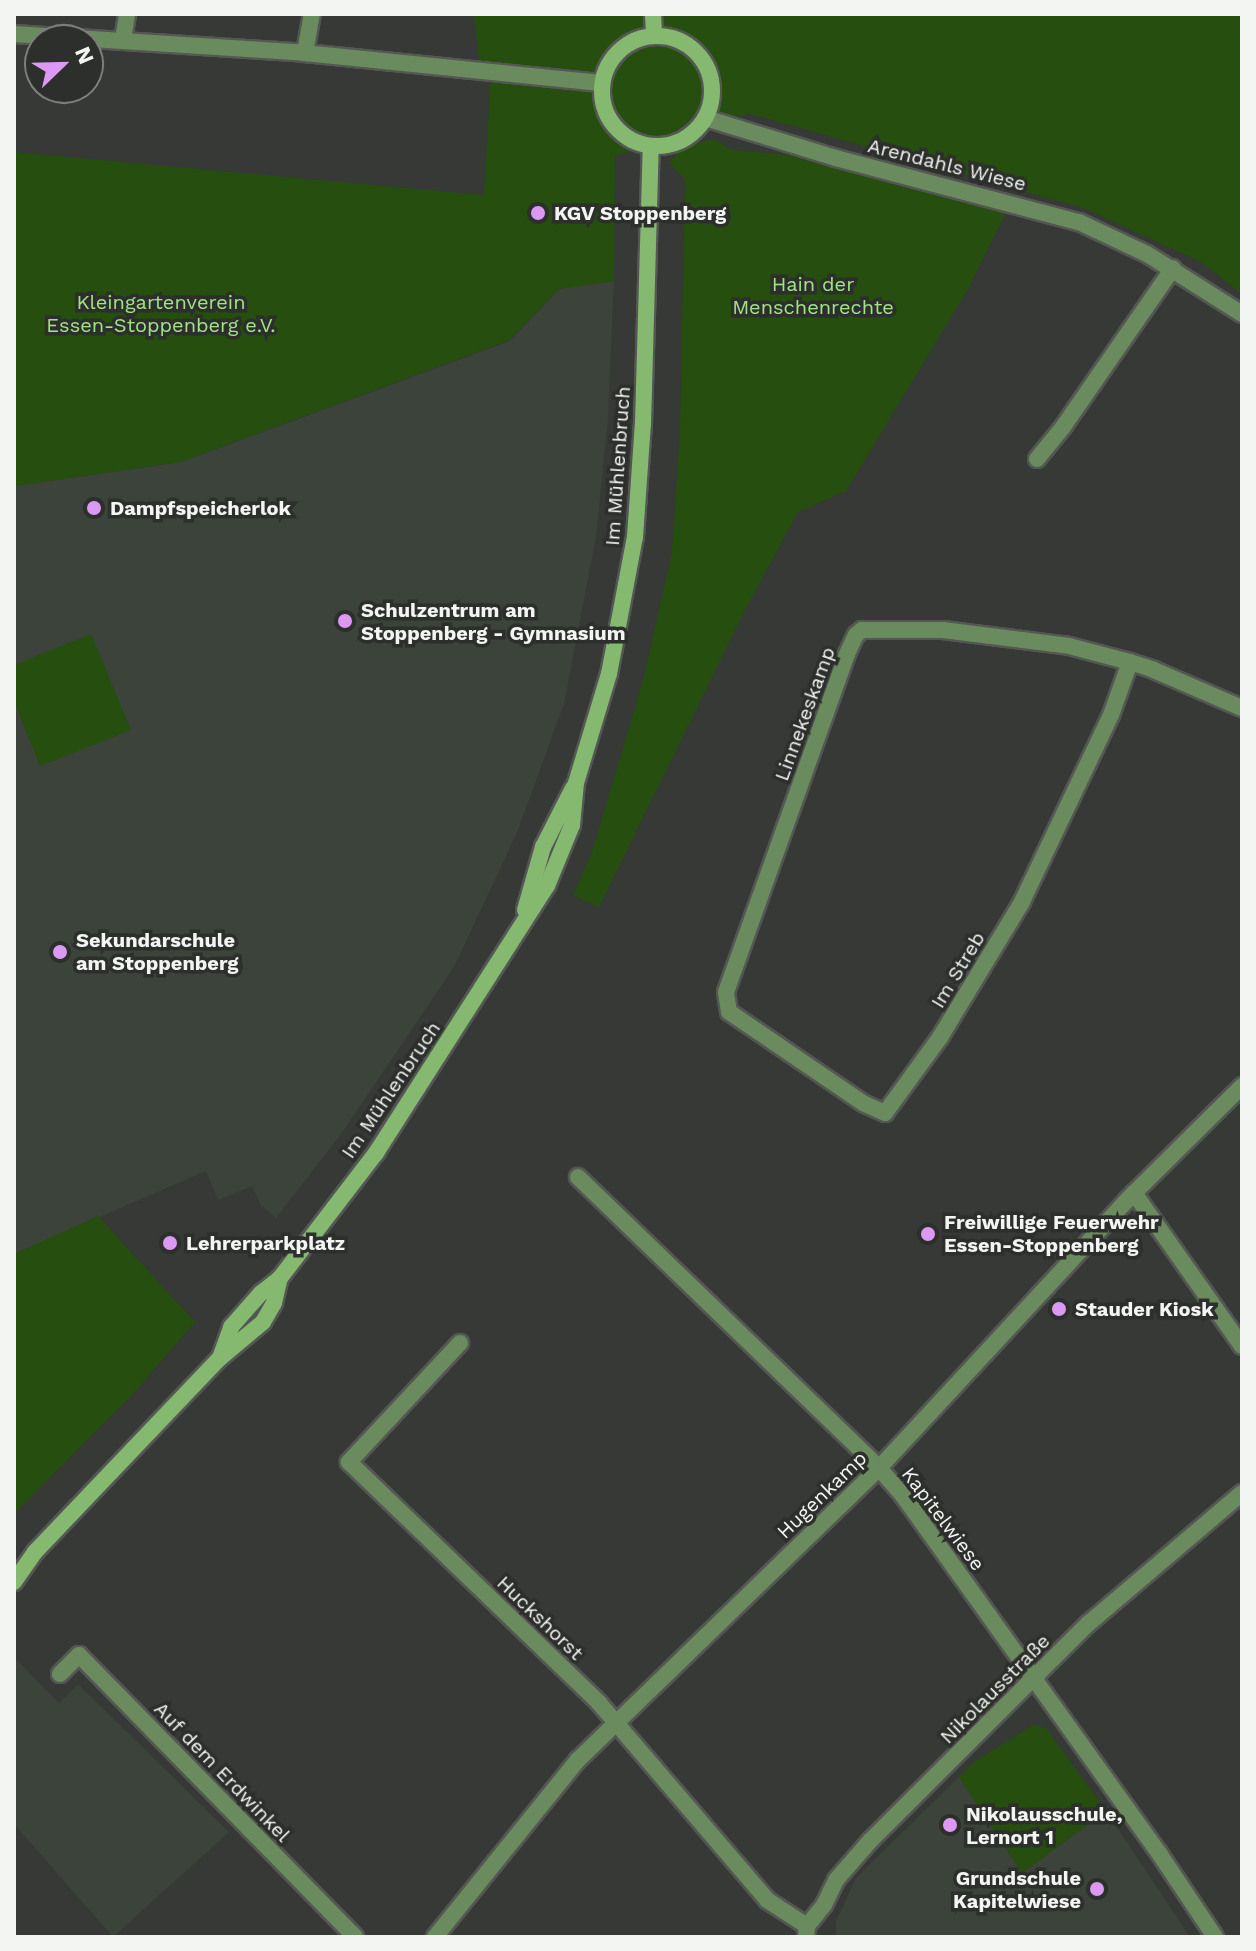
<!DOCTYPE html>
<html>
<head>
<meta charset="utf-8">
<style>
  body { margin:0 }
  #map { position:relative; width:1256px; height:1951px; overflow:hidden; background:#363935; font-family:"Work Sans",sans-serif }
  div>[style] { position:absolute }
  .built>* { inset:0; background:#3c433a }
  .green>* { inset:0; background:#264e0f }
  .roads { filter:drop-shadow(2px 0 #545753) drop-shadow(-2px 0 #545753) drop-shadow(0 2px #545753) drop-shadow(0 -2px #545753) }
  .street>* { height:16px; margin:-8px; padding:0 8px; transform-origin:8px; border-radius:8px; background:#6a8b5d }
  .secondary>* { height:16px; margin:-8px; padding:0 8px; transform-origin:8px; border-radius:8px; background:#85b96f }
  .secondary>.ring { margin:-8px; padding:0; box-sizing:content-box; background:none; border:16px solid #85b96f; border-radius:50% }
  .dots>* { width:22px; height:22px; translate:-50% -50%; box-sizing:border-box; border:4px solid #2c2f2b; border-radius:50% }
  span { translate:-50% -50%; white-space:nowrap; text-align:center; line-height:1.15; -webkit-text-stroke:7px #2c2f2b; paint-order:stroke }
  .street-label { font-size:20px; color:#f3f5f2 }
  .poi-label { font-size:20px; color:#f3f5f2; font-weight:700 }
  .left { translate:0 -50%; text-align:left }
  .right { translate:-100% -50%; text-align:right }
  .park-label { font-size:20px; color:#a2e386 }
  .frame { position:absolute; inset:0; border:16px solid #f3f5f2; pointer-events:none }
  .north { position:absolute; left:24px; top:24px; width:80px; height:80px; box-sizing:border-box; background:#2c2f2b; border:2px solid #7c7e7b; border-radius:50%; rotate:67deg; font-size:22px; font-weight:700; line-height:32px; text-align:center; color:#f3f5f2 }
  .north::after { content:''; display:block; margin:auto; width:28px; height:36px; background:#dc99f4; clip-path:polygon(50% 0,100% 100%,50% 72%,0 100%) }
</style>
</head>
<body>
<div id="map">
  <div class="built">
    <i style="clip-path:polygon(614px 281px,608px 419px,596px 537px,564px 704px,518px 830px,454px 967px,341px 1134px,276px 1218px,261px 1206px,252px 1186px,218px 1200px,206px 1171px,14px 1254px,14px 486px,181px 462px,510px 341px,559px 289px)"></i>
    <i style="clip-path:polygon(14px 1657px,59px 1703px,78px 1684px,229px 1832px,113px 1937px,14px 1824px)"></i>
    <i style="clip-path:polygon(959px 1777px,1022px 1873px,1106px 1811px,1190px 1937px,836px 1937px,836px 1921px,856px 1878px)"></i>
  </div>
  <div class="green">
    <i style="clip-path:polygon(474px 14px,1242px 14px,1242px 294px,1201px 262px,1086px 209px,751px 114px,706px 118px,677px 142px,615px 155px,614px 281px,559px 289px,510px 340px,180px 462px,14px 486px,14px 152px,484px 195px,491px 72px,480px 68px)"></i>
    <i style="clip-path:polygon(714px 139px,732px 150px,835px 159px,1008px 208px,968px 289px,846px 491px,798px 512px,746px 608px,599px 907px,573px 895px,591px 855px,643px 681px,672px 552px,680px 430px,685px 179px,669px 163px,683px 147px)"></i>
    <i style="clip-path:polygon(91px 634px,131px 730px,40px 766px,14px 701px,14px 665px)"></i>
    <i style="clip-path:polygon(98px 1216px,195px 1322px,130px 1397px,14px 1514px,14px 1254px)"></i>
    <i style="clip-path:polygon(1033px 1725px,1046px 1728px,1106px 1811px,1022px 1873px,959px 1777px,974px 1762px)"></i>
  </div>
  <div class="roads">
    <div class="street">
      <i style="left:14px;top:34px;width:292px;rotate:3.7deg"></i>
      <i style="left:305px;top:53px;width:299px;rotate:5.8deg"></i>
      <i style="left:123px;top:40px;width:26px;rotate:-81deg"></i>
      <i style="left:305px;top:53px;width:40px;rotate:-80deg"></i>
      <i style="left:705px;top:118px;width:137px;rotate:17deg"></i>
      <i style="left:836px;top:158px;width:251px;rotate:14.8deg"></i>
      <i style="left:1079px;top:222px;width:75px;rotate:25.2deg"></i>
      <i style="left:1147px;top:254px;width:112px;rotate:32.3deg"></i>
      <i style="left:1037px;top:459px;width:41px;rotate:-50.9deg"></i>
      <i style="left:1063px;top:427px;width:193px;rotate:-55.3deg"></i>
      <i style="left:1130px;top:662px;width:56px;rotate:109.7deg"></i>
      <i style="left:1111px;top:715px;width:207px;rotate:115.5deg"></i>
      <i style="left:1022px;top:902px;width:157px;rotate:121.2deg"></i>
      <i style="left:941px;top:1036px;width:95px;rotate:126deg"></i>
      <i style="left:885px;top:1113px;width:24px;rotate:-156deg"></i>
      <i style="left:863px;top:1103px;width:162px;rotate:-145.8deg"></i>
      <i style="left:729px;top:1012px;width:20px;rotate:-99deg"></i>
      <i style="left:726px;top:992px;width:359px;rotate:-70.3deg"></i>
      <i style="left:847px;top:654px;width:21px;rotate:-65deg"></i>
      <i style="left:856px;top:635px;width:8px;rotate:-40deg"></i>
      <i style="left:862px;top:630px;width:81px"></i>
      <i style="left:943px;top:630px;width:127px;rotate:7.2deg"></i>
      <i style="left:1069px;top:646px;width:63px;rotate:14.7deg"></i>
      <i style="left:1130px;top:662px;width:25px;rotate:18deg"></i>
      <i style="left:1154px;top:670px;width:96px;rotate:23.4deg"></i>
      <i style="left:578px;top:1177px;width:419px;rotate:44deg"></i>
      <i style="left:879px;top:1468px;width:38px;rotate:49deg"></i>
      <i style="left:904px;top:1497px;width:438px;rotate:54.4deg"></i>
      <i style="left:1159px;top:1853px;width:101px;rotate:56.3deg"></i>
      <i style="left:1134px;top:1193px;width:187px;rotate:54.8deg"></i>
      <i style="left:460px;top:1343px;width:163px;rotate:133deg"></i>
      <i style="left:349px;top:1462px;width:347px;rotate:43.9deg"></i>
      <i style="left:599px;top:1703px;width:259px;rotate:49.5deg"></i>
      <i style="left:767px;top:1900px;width:48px;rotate:33deg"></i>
      <i style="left:60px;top:1674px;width:27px;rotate:-45deg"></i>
      <i style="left:79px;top:1655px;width:395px;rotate:45.6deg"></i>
      <i style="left:806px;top:1936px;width:10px;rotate:-84deg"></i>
      <i style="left:807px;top:1926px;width:27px;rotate:-51deg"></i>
      <i style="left:824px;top:1905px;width:28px;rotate:-64deg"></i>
      <i style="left:836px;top:1880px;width:52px;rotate:-48.9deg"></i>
      <i style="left:870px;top:1841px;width:308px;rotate:-44.9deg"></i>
      <i style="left:1088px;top:1624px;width:202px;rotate:-40.4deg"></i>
      <i style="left:435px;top:1937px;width:228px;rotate:-51.1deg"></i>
      <i style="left:578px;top:1760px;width:419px;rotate:-44.1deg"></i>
      <i style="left:879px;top:1468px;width:365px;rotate:-47.2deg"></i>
      <i style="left:1127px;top:1200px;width:162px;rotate:-44.7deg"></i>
    </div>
    <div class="secondary">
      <i style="left:653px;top:14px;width:20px;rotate:87deg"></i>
      <i class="ring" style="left:602px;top:36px;width:94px;height:94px"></i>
      <i style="left:525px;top:910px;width:66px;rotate:-74.1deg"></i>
      <i style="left:543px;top:847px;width:66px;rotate:-63deg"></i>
      <i style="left:220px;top:1358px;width:33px;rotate:-70deg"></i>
      <i style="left:231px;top:1327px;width:45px;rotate:-48.6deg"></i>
      <i style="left:261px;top:1293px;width:24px;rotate:-38deg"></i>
      <i style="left:280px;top:1278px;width:158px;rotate:-52.5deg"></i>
      <i style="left:376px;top:1153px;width:317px;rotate:-57.4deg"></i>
      <i style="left:547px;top:886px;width:66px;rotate:-67.7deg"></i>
      <i style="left:572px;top:825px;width:42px;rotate:-84.6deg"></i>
      <i style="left:576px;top:783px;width:114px;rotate:-73.2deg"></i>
      <i style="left:609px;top:674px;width:139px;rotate:-79.3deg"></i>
      <i style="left:635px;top:537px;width:113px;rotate:-86deg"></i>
      <i style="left:643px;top:424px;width:278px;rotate:-88.4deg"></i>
      <i style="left:14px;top:1582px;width:37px;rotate:-55deg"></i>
      <i style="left:35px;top:1552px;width:268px;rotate:-46.4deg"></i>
      <i style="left:220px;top:1358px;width:56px;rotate:-39.9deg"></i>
      <i style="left:263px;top:1322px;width:22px;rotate:-60deg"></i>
      <i style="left:274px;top:1303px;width:26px;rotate:-77deg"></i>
    </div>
  </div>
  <div class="dots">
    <i style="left:538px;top:213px;background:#dc99f4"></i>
    <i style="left:94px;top:508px;background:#dc99f4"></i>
    <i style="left:345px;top:621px;background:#dc99f4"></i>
    <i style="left:60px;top:952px;background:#dc99f4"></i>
    <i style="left:928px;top:1234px;background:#dc99f4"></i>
    <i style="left:170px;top:1243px;background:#dc99f4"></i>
    <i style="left:1059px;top:1309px;background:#dc99f4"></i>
    <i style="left:950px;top:1825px;background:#dc99f4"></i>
    <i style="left:1097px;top:1889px;background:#dc99f4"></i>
  </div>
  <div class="street-label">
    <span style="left:947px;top:165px;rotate:14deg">Arendahls Wiese</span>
    <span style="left:618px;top:466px;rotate:-86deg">Im Mühlenbruch</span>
    <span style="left:805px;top:714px;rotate:-70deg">Linnekeskamp</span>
    <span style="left:958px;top:970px;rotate:-59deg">Im Streb</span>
    <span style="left:391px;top:1090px;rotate:-56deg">Im Mühlenbruch</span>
    <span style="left:822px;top:1495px;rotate:-44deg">Hugenkamp</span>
    <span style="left:943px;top:1519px;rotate:53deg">Kapitelwiese</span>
    <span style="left:540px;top:1618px;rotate:44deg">Huckshorst</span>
    <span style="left:995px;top:1689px;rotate:-45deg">Nikolausstraße</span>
    <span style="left:222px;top:1772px;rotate:46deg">Auf dem Erdwinkel</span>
  </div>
  <div class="poi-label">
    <span class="left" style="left:554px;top:213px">KGV Stoppenberg</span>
    <span class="left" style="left:110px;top:508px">Dampfspeicherlok</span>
    <span class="left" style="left:361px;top:622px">Schulzentrum am<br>Stoppenberg - Gymnasium</span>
    <span class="left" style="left:76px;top:952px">Sekundarschule<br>am Stoppenberg</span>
    <span class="left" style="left:944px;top:1234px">Freiwillige Feuerwehr<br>Essen-Stoppenberg</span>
    <span class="left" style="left:186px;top:1243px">Lehrerparkplatz</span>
    <span class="left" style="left:1075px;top:1309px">Stauder Kiosk</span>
    <span class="left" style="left:966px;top:1826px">Nikolausschule,<br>Lernort 1</span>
    <span class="right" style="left:1081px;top:1890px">Grundschule<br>Kapitelwiese</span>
  </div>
  <div class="park-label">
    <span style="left:813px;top:296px">Hain der<br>Menschenrechte</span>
    <span style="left:161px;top:314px">Kleingartenverein<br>Essen-Stoppenberg e.V.</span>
  </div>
  <div class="frame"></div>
  <div class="north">N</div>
</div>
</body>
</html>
